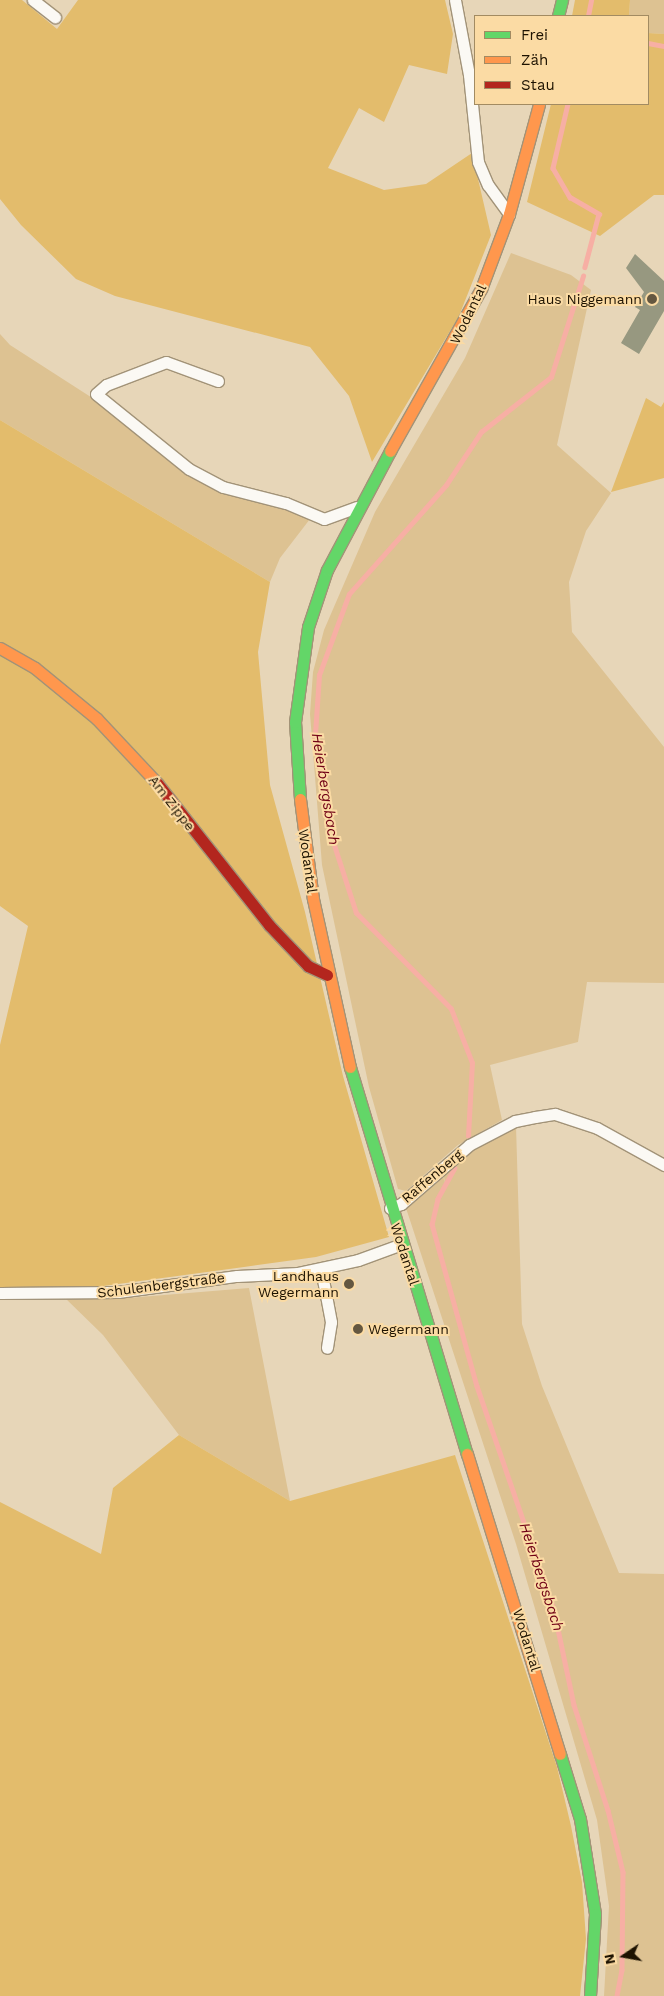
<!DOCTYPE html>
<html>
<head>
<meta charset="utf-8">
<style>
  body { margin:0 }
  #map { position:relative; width:664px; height:1996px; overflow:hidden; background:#e7d6b8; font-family:"Work Sans",sans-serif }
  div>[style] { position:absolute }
  .green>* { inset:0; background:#ddc292 }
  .forest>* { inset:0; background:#e3bc6c }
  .stream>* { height:4.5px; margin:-2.25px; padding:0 2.25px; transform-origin:2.25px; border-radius:2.25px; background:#f7afa4 }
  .building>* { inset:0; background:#979880 }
  .roads { filter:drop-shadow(1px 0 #a29378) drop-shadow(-1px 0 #a29378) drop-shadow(0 1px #a29378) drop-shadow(0 -1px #a29378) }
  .street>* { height:11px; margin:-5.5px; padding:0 5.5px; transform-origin:5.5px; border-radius:5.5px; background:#fbf9f4 }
  .fast>* { height:11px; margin:-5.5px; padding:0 5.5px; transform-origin:5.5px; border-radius:5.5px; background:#63d668 }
  .slow>* { height:11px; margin:-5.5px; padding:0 5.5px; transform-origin:5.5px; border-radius:5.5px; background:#ff974d }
  .jam>* { height:11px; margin:-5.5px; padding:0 5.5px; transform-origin:5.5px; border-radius:5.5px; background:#b3261e }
  .dots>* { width:14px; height:14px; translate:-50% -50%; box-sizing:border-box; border:2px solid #fbdba4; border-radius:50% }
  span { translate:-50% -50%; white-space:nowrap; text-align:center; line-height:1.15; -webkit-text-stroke:4px #fbdba4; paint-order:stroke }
  .poi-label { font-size:14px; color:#1d1200 }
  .right { translate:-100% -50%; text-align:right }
  .left { translate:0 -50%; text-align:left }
  .street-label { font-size:14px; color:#1d1200 }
  .water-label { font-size:15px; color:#700015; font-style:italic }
  .legend { position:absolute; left:474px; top:15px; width:175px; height:90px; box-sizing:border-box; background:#fbdba4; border:1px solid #a28b62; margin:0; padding:6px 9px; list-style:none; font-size:15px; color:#1d1200 }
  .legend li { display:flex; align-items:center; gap:10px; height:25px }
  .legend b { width:25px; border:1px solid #a28b62 }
  .north { position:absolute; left:599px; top:1931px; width:50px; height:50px; -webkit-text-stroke:4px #fbdba4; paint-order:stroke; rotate:258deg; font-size:14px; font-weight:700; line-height:20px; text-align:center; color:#1d1200 }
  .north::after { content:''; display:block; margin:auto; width:18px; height:22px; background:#1d1200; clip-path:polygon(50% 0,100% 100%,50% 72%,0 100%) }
</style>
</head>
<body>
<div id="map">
  <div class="green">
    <i style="clip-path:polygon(630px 0,664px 0,664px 34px,648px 33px,648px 16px,629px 16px)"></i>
    <i style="clip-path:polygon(511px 253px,571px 275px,591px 290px,557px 445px,611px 493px,586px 531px,569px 582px,572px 632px,664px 747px,664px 983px,587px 982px,578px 1042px,490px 1065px,502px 1120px,458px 1145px,406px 1191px,398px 1189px,369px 1087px,322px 865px,310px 714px,313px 672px,324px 630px,375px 512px,465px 358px)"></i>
    <i style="clip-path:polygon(0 334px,10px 345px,97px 401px,188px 473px,310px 519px,280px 558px,270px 582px,0 420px)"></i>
    <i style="clip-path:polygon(516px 1126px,522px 1324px,542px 1386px,619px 1573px,664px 1574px,664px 1996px,604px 1996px,609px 1906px,597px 1820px,516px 1544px,406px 1208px,442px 1171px,445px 1184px,443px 1170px,475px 1146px)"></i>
    <i style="clip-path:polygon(249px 1288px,290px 1501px,179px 1435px,103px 1335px,64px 1297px,128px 1298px)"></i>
  </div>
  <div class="forest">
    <i style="clip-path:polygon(0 0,22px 0,57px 29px,78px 0,445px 0,453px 34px,447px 74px,409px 65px,384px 122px,359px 108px,328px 168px,384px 190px,426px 184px,472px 153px,491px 235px,459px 316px,372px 462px,349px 396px,310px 347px,115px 296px,76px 279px,21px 225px,0 199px)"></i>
    <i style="clip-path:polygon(575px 0,630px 0,629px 16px,572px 16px)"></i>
    <i style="clip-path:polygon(648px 33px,664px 34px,664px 195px,654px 195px,600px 236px,527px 202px,551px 104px,648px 104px)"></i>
    <i style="clip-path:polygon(646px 398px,661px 407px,664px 402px,664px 478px,611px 492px)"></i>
    <i style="clip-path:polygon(0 420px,270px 582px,258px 652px,270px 785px,305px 912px,343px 1076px,389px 1237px,316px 1257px,244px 1267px,59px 1292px,0 1289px,0 1045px,28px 926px,0 906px)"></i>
    <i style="clip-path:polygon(179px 1435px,290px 1501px,455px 1455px,557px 1767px,571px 1826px,582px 1882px,586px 1939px,580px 1996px,0 1996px,0 1502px,101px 1554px,113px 1488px)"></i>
  </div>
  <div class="stream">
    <i style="left:588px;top:16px;width:16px;rotate:-79deg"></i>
    <i style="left:648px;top:43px;width:16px;rotate:11deg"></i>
    <i style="left:568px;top:104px;width:66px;rotate:103.2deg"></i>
    <i style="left:553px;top:168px;width:34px;rotate:60deg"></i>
    <i style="left:570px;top:197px;width:34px;rotate:30deg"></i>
    <i style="left:599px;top:214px;width:55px;rotate:104.8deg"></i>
    <i style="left:468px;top:1136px;width:73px;rotate:-86.9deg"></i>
    <i style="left:472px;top:1063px;width:58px;rotate:-111.3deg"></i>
    <i style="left:451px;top:1009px;width:135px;rotate:-134.7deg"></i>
    <i style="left:356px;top:913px;width:84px;rotate:-108deg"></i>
    <i style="left:330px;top:833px;width:100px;rotate:-98.6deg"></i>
    <i style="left:315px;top:734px;width:59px;rotate:-86.1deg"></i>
    <i style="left:319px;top:675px;width:86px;rotate:-69.7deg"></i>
    <i style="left:349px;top:594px;width:146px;rotate:-48.3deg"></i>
    <i style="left:446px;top:485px;width:64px;rotate:-56.6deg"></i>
    <i style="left:481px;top:432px;width:89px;rotate:-38.2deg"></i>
    <i style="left:551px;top:377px;width:106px;rotate:-72.4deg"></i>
    <i style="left:455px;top:1168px;width:35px;rotate:119deg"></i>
    <i style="left:438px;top:1199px;width:26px;rotate:103deg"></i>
    <i style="left:432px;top:1224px;width:168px;rotate:74.5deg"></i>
    <i style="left:477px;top:1386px;width:237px;rotate:71deg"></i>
    <i style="left:554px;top:1610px;width:97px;rotate:78.1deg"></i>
    <i style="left:574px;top:1705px;width:110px;rotate:72.1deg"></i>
    <i style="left:608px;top:1810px;width:64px;rotate:76.4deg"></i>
    <i style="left:623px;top:1872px;width:98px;rotate:90.6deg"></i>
    <i style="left:622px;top:1970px;width:26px;rotate:101deg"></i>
  </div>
  <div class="building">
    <i style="clip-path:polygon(635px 254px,664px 281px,664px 311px,639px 354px,621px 343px,640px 310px,635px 307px,644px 292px,626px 268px)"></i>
  </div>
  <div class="roads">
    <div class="street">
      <i style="left:33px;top:0;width:28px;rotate:38deg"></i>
      <i style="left:455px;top:0;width:76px;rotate:79.4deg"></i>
      <i style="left:469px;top:75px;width:87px;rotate:84.1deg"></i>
      <i style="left:478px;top:162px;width:25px;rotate:67deg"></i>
      <i style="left:488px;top:185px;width:36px;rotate:54deg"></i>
      <i style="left:218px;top:381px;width:55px;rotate:-159.9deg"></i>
      <i style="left:166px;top:362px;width:64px;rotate:159deg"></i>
      <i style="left:106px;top:385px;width:13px;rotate:138deg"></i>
      <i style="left:96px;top:394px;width:119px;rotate:38.9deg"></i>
      <i style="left:189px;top:469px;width:38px;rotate:28deg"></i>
      <i style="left:223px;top:487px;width:65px;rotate:14.3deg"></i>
      <i style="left:286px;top:503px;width:41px;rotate:22.8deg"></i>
      <i style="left:324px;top:519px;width:35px;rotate:-20deg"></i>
      <i style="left:390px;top:1208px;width:12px;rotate:-20deg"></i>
      <i style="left:401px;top:1204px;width:90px;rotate:-40.9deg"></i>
      <i style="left:469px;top:1145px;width:52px;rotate:-27.6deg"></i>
      <i style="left:515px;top:1121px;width:20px;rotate:-11deg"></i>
      <i style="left:535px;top:1117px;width:20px;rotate:-9deg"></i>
      <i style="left:555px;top:1114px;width:44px;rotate:18.4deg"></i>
      <i style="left:597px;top:1128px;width:77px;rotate:28.9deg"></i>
      <i style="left:321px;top:1269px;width:54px;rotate:79.3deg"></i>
      <i style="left:331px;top:1322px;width:26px;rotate:99deg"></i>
      <i style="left:0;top:1293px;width:118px;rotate:-0.5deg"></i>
      <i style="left:118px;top:1292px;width:120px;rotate:-7.7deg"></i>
      <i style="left:237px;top:1276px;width:61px;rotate:-2.8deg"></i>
      <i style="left:298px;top:1273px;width:61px;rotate:-12.2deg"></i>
      <i style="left:358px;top:1260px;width:47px;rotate:-20deg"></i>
    </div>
    <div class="fast">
      <i style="left:558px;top:16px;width:16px;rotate:-76deg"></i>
      <i style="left:300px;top:799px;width:77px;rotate:-93.7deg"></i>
      <i style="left:295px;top:722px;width:96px;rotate:-82.2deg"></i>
      <i style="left:308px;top:627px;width:60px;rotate:-71.6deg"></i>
      <i style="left:327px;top:570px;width:135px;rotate:-62.1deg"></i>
      <i style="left:350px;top:1067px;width:404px;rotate:73.2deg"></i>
      <i style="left:560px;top:1754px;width:68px;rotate:72.9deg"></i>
      <i style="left:580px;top:1819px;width:96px;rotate:81deg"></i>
      <i style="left:595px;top:1914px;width:82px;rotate:93.5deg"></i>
    </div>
    <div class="slow">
      <i style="left:390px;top:451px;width:186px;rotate:-60.7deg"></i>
      <i style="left:481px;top:289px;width:80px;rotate:-69.5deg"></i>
      <i style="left:509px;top:214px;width:114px;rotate:-74.7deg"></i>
      <i style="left:0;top:648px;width:40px;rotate:29.7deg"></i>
      <i style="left:35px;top:668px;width:80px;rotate:39.4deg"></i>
      <i style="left:97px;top:719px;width:88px;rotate:46.8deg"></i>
      <i style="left:300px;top:799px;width:101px;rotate:82.6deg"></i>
      <i style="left:313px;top:899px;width:172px;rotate:77.6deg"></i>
      <i style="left:467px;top:1454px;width:314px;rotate:72.8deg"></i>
    </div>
    <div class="jam">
      <i style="left:157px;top:783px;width:181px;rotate:51.7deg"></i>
      <i style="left:269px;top:925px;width:57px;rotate:46.4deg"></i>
      <i style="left:308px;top:966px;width:21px;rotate:25deg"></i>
    </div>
  </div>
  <div class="dots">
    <i style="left:652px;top:299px;background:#645740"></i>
    <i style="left:349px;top:1284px;background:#645740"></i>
    <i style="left:358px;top:1329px;background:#645740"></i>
  </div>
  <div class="poi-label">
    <span class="right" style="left:642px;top:299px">Haus Niggemann</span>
    <span class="right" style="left:339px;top:1284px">Landhaus<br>Wegermann</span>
    <span class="left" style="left:368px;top:1329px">Wegermann</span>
  </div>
  <div class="street-label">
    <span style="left:468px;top:314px;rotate:-64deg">Wodantal</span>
    <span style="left:172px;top:803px;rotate:52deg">Am Zippe</span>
    <span style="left:308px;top:861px;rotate:82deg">Wodantal</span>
    <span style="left:432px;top:1176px;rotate:-40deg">Raffenberg</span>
    <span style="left:405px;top:1254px;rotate:72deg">Wodantal</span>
    <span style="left:161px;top:1285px;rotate:-7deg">Schulenbergstraße</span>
    <span style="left:527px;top:1640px;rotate:73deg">Wodantal</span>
  </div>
  <div class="water-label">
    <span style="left:325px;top:789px;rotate:81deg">Heierbergsbach</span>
    <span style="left:541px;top:1577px;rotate:72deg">Heierbergsbach</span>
  </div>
  <ul class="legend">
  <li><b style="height:6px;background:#63d668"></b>Frei</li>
  <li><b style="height:6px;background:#ff974d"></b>Zäh</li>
  <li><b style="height:6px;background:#b3261e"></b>Stau</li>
  </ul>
  <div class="north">N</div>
</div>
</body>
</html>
